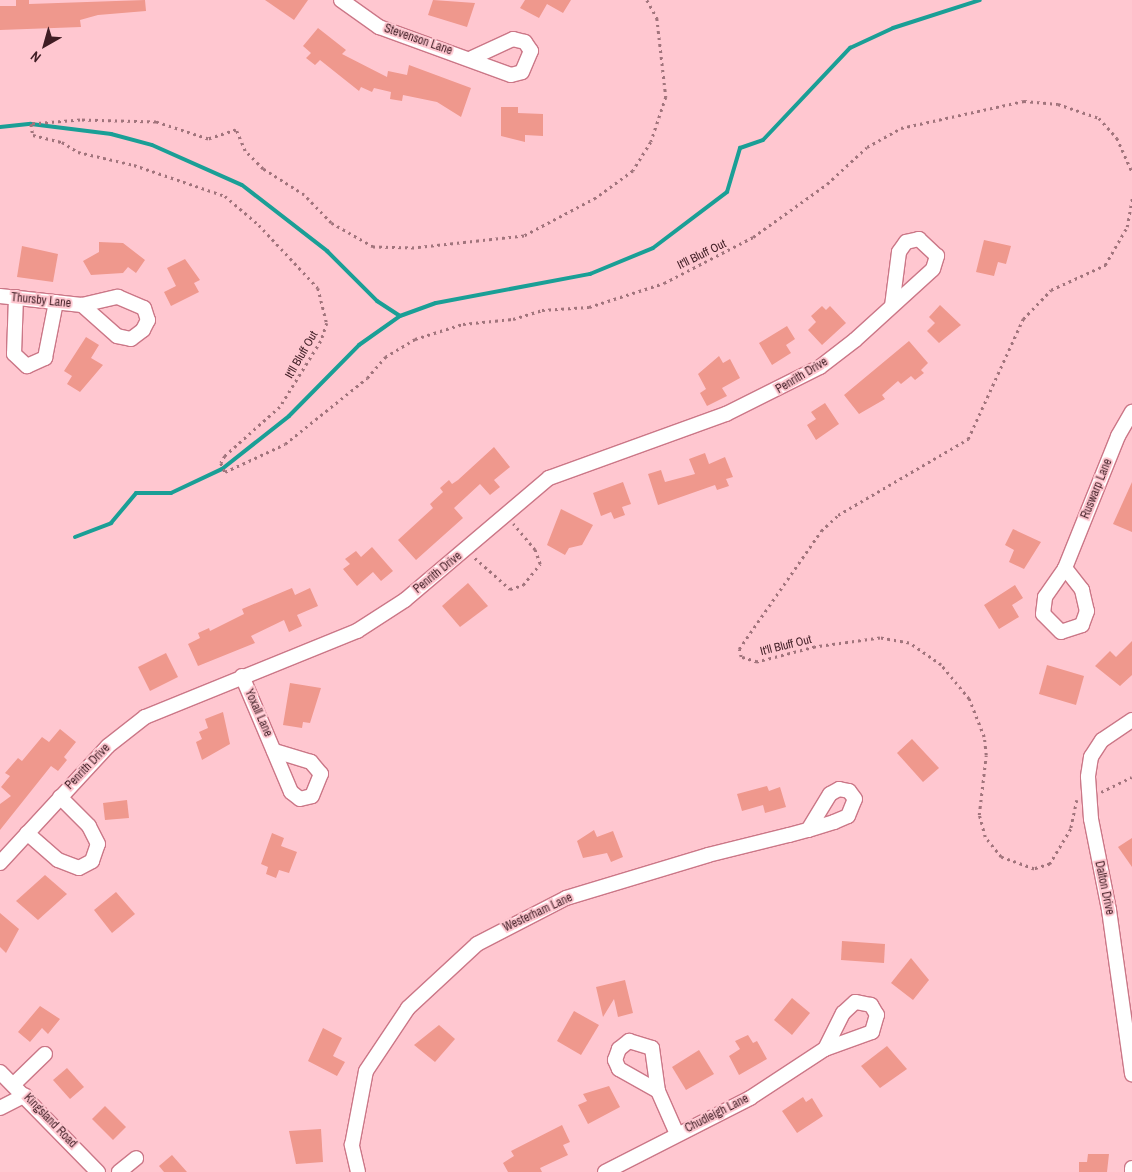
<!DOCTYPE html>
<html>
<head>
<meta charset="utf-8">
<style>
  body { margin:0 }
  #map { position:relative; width:1132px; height:1172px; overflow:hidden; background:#ffc7d0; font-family:"Archivo Narrow",sans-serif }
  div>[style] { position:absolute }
  .stream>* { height:4px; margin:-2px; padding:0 2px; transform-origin:2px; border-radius:2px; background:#1a9f96 }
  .building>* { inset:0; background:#ef988d }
  .path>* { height:2.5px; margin-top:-1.25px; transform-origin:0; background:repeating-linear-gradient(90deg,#a1747c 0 2.5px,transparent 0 6.5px) }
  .roads { filter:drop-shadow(1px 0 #cb7787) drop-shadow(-1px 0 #cb7787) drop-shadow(0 1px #cb7787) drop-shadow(0 -1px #cb7787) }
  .minor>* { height:14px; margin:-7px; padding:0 7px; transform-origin:7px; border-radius:7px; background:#fff }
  span { translate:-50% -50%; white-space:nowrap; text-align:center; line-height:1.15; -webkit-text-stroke:4px #ffc7d0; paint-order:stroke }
  .street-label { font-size:12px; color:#3f1d24 }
  .north { position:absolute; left:20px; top:20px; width:50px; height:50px; -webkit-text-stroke:4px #ffc7d0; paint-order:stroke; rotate:218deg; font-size:14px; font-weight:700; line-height:20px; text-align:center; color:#3f1d24 }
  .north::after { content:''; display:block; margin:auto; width:18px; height:22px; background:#3f1d24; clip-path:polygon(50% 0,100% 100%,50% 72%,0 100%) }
</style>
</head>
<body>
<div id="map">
  <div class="stream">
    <i style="left:0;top:127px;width:31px;rotate:-6deg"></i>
    <i style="left:31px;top:124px;width:81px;rotate:7.1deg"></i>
    <i style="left:111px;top:134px;width:42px;rotate:15deg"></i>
    <i style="left:152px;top:145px;width:98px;rotate:24deg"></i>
    <i style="left:242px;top:185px;width:108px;rotate:37.8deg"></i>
    <i style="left:327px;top:251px;width:71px;rotate:45deg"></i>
    <i style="left:377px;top:301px;width:27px;rotate:33deg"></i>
    <i style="left:75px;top:537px;width:39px;rotate:-21deg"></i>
    <i style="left:111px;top:523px;width:39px;rotate:-50deg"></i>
    <i style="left:136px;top:493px;width:35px"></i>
    <i style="left:171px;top:493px;width:56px;rotate:-25.2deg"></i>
    <i style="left:222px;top:469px;width:85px;rotate:-38.3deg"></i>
    <i style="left:289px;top:416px;width:100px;rotate:-45.4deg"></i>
    <i style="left:359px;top:345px;width:50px;rotate:-35.3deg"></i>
    <i style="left:400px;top:316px;width:38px;rotate:-20deg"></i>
    <i style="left:436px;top:303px;width:157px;rotate:-10.7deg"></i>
    <i style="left:590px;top:274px;width:68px;rotate:-22.4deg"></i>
    <i style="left:653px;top:248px;width:93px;rotate:-37.1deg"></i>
    <i style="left:727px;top:192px;width:46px;rotate:-73.5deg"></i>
    <i style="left:740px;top:148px;width:24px;rotate:-19deg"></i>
    <i style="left:763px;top:140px;width:127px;rotate:-46.6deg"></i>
    <i style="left:850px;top:48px;width:47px;rotate:-24.9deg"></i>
    <i style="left:893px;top:28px;width:91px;rotate:-17.8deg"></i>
  </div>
  <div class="building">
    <i style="clip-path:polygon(16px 0,29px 0,29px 4px,145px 0,146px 11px,98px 15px,80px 20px,81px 27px,0 30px,0 6px,16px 6px)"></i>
    <i style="clip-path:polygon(265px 0,308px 0,294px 20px)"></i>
    <i style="clip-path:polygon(433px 0,475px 3px,467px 27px,428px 15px)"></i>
    <i style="clip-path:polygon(525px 0,571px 0,563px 13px,547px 4px,539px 18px,520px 8px)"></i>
    <i style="clip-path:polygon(318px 28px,346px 50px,342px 54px,387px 77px,388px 71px,407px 75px,409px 65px,471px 88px,461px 117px,437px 102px,403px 95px,402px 101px,390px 99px,391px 92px,374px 88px,372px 92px,361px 87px,359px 91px,320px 60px,315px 65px,306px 58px,311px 53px,303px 46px)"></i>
    <i style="clip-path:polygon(501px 107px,518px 107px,518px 113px,543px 114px,543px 136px,525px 135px,525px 142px,501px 136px)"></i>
    <i style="clip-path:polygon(984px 240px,1011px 246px,1006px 264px,998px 262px,994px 276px,976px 272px)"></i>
    <i style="clip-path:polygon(99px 242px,123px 243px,145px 260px,136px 273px,128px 267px,123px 273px,91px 275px,83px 261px,99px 252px)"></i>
    <i style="clip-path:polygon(22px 246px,58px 254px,53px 282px,17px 277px)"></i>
    <i style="clip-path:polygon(185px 259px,200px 280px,194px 283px,199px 292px,171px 306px,164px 292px,176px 286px,167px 268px)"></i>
    <i style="clip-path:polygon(940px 305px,961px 325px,939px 343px,927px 331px,935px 323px,929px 317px)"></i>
    <i style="clip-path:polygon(822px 306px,826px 310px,830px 306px,846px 323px,822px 345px,808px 330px,816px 322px,811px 316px)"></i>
    <i style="clip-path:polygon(787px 326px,795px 339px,786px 345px,791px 353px,772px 365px,759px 343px)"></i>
    <i style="clip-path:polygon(86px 337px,99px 345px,91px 358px,103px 365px,80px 392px,67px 384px,72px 376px,64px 371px)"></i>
    <i style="clip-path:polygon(909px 341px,928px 363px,921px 370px,924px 373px,915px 380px,911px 376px,901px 384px,898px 381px,882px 395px,885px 399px,859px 414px,844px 395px)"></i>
    <i style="clip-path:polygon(719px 356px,723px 363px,730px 359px,740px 378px,722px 388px,727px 396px,707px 406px,700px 393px,706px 389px,698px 374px)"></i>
    <i style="clip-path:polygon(825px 403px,839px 424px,816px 440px,807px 425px,816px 419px,811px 412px)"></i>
    <i style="clip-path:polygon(494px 447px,510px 467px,494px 480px,500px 487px,490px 495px,480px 484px,454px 508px,463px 518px,416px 560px,398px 540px,433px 508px,430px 504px,443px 492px,440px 488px,449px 480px,452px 484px,458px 480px)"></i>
    <i style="clip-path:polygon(705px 453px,709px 464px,725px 457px,733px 477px,726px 479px,729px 486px,717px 490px,715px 485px,658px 505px,648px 474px,661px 470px,665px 482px,695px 474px,689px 459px)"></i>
    <i style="clip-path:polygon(623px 482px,631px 504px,622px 507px,625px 515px,614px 519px,611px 512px,601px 516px,593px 493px)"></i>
    <i style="clip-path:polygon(1132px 482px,1132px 532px,1113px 524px)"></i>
    <i style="clip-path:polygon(561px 509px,593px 525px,582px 545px,569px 548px,565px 555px,547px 545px)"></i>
    <i style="clip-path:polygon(1013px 529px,1041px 542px,1024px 569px,1009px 562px,1014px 550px,1005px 545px)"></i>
    <i style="clip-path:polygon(372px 547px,393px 571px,381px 581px,373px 572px,357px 586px,343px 569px,350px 564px,345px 559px,356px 551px,361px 557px)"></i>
    <i style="clip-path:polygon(468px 583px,488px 606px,460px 627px,442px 606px)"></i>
    <i style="clip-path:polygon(1015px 585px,1023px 598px,1012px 605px,1019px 617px,999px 629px,984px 605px)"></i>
    <i style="clip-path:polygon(292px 588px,295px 595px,310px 588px,318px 606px,297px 615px,302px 626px,289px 632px,284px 620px,251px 636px,255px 643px,198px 666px,188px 644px,200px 638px,198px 633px,209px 628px,210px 631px,244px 614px,242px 609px)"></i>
    <i style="clip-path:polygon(1132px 641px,1132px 675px,1120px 686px,1095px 666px,1110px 651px,1116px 657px)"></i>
    <i style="clip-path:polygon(166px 653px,178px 677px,150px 691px,138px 667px)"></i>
    <i style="clip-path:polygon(1047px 665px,1084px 676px,1076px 705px,1039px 694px)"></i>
    <i style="clip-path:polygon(290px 683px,321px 688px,310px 723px,303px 722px,302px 728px,283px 725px)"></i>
    <i style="clip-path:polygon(223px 712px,230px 744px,202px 760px,196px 742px,202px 739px,199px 732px,208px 728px,205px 719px)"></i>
    <i style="clip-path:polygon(60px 729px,76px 742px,64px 757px,67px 760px,58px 771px,51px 766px,0 830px,0 804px,11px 796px,1px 787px,10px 776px,5px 773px,18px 758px,22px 761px,42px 737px,49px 742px)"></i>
    <i style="clip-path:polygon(912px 739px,939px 768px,923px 782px,897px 753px)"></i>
    <i style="clip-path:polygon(767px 786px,769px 791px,780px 787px,786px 807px,765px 813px,763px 805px,742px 811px,737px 794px)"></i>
    <i style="clip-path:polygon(127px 800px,129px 818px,105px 820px,103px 803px)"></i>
    <i style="clip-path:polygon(594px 830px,597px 837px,613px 831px,623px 857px,611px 862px,607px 853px,583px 858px,577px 841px)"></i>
    <i style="clip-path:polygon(272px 833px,284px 838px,281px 846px,297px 852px,289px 873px,279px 870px,276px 878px,266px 874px,268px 867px,261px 864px)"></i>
    <i style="clip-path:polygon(1132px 838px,1132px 867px,1118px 847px)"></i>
    <i style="clip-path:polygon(45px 875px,67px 894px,38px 920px,16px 901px)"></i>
    <i style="clip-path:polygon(116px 892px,135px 914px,112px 933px,94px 910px)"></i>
    <i style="clip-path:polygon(0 913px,19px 929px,6px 953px,0 947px)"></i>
    <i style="clip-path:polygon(842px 941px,885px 944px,884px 963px,841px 960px)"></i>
    <i style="clip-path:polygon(911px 958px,929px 980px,913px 1000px,891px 983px)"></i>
    <i style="clip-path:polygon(625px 980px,633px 1013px,618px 1017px,614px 999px,603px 1017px,596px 987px)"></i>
    <i style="clip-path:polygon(792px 998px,810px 1013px,792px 1035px,774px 1020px)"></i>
    <i style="clip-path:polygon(40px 1006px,60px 1019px,48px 1034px,42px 1028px,30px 1042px,18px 1032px)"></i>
    <i style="clip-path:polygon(574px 1011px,599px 1025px,581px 1055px,557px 1041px)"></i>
    <i style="clip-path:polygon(439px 1025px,455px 1039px,435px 1062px,414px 1045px)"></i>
    <i style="clip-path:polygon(323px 1028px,342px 1038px,333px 1056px,345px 1062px,337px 1076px,308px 1061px)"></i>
    <i style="clip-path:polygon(748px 1035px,753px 1043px,757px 1041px,767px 1059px,739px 1075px,729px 1056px,740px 1049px,735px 1041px)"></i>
    <i style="clip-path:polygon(887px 1046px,907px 1069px,880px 1088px,861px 1066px)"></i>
    <i style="clip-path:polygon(699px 1050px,714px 1074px,686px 1090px,672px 1067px)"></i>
    <i style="clip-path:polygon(67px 1068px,84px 1087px,70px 1099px,53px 1080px)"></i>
    <i style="clip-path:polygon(609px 1086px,620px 1107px,588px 1124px,578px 1105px,587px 1101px,583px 1094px)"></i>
    <i style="clip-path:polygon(803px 1097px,806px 1102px,812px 1098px,823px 1116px,797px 1133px,782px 1111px)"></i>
    <i style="clip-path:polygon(105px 1106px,126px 1127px,113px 1140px,92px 1119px)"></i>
    <i style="clip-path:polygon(562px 1125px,570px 1142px,563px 1145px,568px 1155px,540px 1168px,542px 1172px,508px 1172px,503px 1163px,514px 1156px,511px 1151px)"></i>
    <i style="clip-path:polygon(321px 1129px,323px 1162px,296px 1164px,289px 1131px)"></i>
    <i style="clip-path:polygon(1088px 1154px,1109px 1154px,1107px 1172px,1079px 1172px,1079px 1162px,1087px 1162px)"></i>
    <i style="clip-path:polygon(172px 1155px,187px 1172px,164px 1172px,159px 1166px)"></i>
  </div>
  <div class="path">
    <i style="left:647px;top:0;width:21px;rotate:61deg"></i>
    <i style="left:657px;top:18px;width:80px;rotate:83.5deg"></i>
    <i style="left:666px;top:97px;width:47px;rotate:108.4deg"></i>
    <i style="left:651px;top:142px;width:34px;rotate:122deg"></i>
    <i style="left:633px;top:171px;width:46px;rotate:143.9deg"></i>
    <i style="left:596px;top:198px;width:81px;rotate:152.2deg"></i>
    <i style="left:524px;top:236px;width:111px;rotate:173.8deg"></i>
    <i style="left:414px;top:248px;width:41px;rotate:-178.6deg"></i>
    <i style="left:373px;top:247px;width:48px;rotate:-150.3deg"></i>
    <i style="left:331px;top:223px;width:39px;rotate:-134deg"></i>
    <i style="left:304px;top:195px;width:49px;rotate:-147.6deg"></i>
    <i style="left:263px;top:169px;width:25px;rotate:-135deg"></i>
    <i style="left:245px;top:151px;width:23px;rotate:-113deg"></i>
    <i style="left:236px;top:130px;width:29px;rotate:162deg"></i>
    <i style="left:208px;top:139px;width:55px;rotate:-161.9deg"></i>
    <i style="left:156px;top:122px;width:76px;rotate:-178.5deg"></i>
    <i style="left:80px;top:120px;width:49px;rotate:175.3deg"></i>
    <i style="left:31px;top:124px;width:11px;rotate:80deg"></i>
    <i style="left:33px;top:135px;width:30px;rotate:14deg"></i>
    <i style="left:62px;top:142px;width:19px;rotate:32deg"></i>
    <i style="left:78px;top:152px;width:57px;rotate:13.1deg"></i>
    <i style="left:134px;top:165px;width:96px;rotate:18.8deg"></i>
    <i style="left:225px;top:196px;width:45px;rotate:40.5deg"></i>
    <i style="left:259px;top:225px;width:86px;rotate:46.9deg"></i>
    <i style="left:318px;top:288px;width:36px;rotate:76deg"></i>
    <i style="left:327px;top:323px;width:19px;rotate:108deg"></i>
    <i style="left:321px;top:341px;width:78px;rotate:121.8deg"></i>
    <i style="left:280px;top:407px;width:74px;rotate:138.3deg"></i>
    <i style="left:225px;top:456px;width:8px;rotate:120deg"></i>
    <i style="left:221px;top:463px;width:10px;rotate:66deg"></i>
    <i style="left:225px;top:472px;width:66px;rotate:-25deg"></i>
    <i style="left:285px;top:444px;width:105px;rotate:-38.8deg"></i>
    <i style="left:367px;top:378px;width:28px;rotate:-49deg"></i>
    <i style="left:385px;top:357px;width:35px;rotate:-31deg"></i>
    <i style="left:415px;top:339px;width:50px;rotate:-17.4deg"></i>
    <i style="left:463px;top:324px;width:50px;rotate:-5.7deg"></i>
    <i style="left:513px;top:319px;width:30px;rotate:-17deg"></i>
    <i style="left:542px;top:310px;width:47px;rotate:-3.7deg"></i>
    <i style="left:589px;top:307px;width:79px;rotate:-17.7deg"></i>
    <i style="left:664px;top:283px;width:100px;rotate:-27.3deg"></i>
    <i style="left:753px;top:237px;width:91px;rotate:-35.6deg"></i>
    <i style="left:827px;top:184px;width:54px;rotate:-42.8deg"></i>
    <i style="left:867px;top:147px;width:39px;rotate:-29deg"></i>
    <i style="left:901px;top:128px;width:126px;rotate:-12.4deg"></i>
    <i style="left:1024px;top:101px;width:34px;rotate:5deg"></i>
    <i style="left:1058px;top:104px;width:43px;rotate:18.9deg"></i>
    <i style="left:1099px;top:118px;width:27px;rotate:48deg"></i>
    <i style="left:1117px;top:138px;width:36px;rotate:66deg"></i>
    <i style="left:475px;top:558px;width:47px;rotate:41.5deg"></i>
    <i style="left:510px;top:589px;width:14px;rotate:-17deg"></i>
    <i style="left:523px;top:585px;width:27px;rotate:-51deg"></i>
    <i style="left:540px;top:564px;width:15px;rotate:-110deg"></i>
    <i style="left:535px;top:550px;width:34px;rotate:-130deg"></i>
    <i style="left:1101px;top:792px;width:34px;rotate:-26deg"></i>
    <i style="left:1077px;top:800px;width:30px;rotate:102deg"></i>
    <i style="left:1071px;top:829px;width:41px;rotate:121deg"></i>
    <i style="left:1050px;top:864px;width:17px;rotate:163deg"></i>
    <i style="left:1034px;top:869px;width:35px;rotate:-160deg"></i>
    <i style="left:1001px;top:857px;width:26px;rotate:-129deg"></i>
    <i style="left:985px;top:837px;width:23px;rotate:-105deg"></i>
    <i style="left:979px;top:815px;width:60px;rotate:-83.3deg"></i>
    <i style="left:986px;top:755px;width:18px;rotate:-96deg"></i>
    <i style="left:984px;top:737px;width:41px;rotate:-111.5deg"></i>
    <i style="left:969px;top:699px;width:44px;rotate:-129.5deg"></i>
    <i style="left:941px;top:665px;width:39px;rotate:-145deg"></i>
    <i style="left:909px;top:643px;width:29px;rotate:-170deg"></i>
    <i style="left:880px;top:638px;width:66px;rotate:172.1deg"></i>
    <i style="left:815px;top:647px;width:60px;rotate:165.5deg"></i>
    <i style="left:757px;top:662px;width:17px;rotate:-163deg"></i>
    <i style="left:741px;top:657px;width:8px;rotate:-104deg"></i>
    <i style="left:739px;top:649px;width:144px;rotate:-55.2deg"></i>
    <i style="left:821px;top:531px;width:23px;rotate:-43deg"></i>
    <i style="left:838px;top:515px;width:151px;rotate:-30.3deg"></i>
    <i style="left:968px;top:439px;width:132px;rotate:-65.4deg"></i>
    <i style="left:1023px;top:319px;width:40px;rotate:-46deg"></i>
    <i style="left:1051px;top:290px;width:60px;rotate:-24.8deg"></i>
    <i style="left:1105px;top:265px;width:44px;rotate:-59.9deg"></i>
    <i style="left:1127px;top:227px;width:29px;rotate:-80deg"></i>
  </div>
  <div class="roads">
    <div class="minor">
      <i style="left:341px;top:0;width:47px;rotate:35.4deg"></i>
      <i style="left:379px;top:27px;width:140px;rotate:20deg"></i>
      <i style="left:511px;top:75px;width:11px;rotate:-15deg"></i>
      <i style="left:522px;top:72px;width:23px;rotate:-67deg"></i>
      <i style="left:531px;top:51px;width:11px;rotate:-124deg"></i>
      <i style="left:525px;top:42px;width:12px;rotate:-166deg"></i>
      <i style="left:513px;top:39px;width:45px;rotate:155.1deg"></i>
      <i style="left:0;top:296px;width:82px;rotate:6.3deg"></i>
      <i style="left:82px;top:305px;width:37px;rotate:-13deg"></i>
      <i style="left:118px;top:297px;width:28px;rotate:23deg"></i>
      <i style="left:144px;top:308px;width:13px;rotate:72deg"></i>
      <i style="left:148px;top:320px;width:11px;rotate:117deg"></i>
      <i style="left:143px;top:330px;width:15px;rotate:143deg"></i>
      <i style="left:131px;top:339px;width:14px;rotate:-168deg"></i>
      <i style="left:117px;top:336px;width:47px;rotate:-138.5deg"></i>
      <i style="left:16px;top:297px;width:57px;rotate:92deg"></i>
      <i style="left:14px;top:354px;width:18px;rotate:43deg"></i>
      <i style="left:27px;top:366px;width:20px;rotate:-24deg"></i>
      <i style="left:45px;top:358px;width:57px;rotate:-78.9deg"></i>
      <i style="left:1065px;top:568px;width:28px;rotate:52deg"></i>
      <i style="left:1082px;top:590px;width:22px;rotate:77deg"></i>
      <i style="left:1087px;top:611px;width:15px;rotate:110deg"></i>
      <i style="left:1082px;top:625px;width:22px;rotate:162deg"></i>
      <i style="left:1061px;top:632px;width:25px;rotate:-135deg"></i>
      <i style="left:1043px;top:614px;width:17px;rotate:-83deg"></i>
      <i style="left:1045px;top:597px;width:35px;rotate:-55deg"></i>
      <i style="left:1065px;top:568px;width:142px;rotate:-68.1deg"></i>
      <i style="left:1118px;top:436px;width:28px;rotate:-60deg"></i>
      <i style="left:242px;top:676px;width:126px;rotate:67.1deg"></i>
      <i style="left:291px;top:792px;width:11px;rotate:38deg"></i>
      <i style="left:300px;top:799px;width:12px;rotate:-14deg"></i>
      <i style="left:312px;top:796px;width:24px;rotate:-68deg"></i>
      <i style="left:321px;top:774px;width:16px;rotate:-130deg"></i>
      <i style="left:311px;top:762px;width:39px;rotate:-163deg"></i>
      <i style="left:1132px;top:720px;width:36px;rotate:146deg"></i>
      <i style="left:1102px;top:740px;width:20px;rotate:123deg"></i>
      <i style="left:1091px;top:757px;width:20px;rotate:99deg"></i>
      <i style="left:1088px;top:777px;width:42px;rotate:85.9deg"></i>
      <i style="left:1091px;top:819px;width:93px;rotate:78.8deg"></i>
      <i style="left:1109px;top:910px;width:166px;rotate:82deg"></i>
      <i style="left:27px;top:833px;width:41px;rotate:41.1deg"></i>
      <i style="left:58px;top:860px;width:22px;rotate:21deg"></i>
      <i style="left:79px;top:868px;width:15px;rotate:-28deg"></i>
      <i style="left:92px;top:861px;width:18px;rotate:-71deg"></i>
      <i style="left:98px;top:844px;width:20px;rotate:-117deg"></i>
      <i style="left:89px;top:826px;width:41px;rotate:-135deg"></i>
      <i style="left:0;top:863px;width:159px;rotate:-47.3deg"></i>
      <i style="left:108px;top:746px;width:47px;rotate:-38.1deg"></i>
      <i style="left:145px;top:717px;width:229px;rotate:-22.1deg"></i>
      <i style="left:357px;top:631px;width:57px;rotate:-32.9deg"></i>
      <i style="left:405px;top:600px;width:189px;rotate:-40.3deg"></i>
      <i style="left:549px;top:478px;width:188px;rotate:-19.9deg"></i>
      <i style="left:726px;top:414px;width:105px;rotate:-26.6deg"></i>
      <i style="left:820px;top:367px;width:44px;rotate:-37.6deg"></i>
      <i style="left:855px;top:340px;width:105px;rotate:-42.3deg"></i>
      <i style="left:933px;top:269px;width:14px;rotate:-73deg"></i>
      <i style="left:937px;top:256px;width:25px;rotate:-137deg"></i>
      <i style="left:919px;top:239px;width:13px;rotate:167deg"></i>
      <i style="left:906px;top:242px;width:12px;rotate:125deg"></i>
      <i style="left:899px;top:252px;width:54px;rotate:97.4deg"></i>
      <i style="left:0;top:1072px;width:140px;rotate:45.6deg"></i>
      <i style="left:14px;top:1084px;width:43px;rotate:-44.1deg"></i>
      <i style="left:658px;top:1091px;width:45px;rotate:-150.6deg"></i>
      <i style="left:619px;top:1069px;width:10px;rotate:-114deg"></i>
      <i style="left:615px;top:1060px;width:12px;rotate:-70deg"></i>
      <i style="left:619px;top:1049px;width:13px;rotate:-39deg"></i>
      <i style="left:629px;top:1041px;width:24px;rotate:17deg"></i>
      <i style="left:652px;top:1048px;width:43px;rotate:82.1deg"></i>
      <i style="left:658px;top:1091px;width:47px;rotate:66.2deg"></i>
      <i style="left:0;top:1108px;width:28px;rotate:-27deg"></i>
      <i style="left:119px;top:1172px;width:22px;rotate:-39deg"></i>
      <i style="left:358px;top:1172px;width:28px;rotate:-103deg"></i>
      <i style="left:352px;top:1145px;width:75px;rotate:-79.3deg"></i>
      <i style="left:366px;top:1071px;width:76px;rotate:-56.3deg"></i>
      <i style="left:408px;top:1008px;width:94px;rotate:-42.8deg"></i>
      <i style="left:477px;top:944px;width:100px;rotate:-27.3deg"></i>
      <i style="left:566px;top:898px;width:148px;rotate:-16.8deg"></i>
      <i style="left:708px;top:855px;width:83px;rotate:-13.9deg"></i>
      <i style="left:789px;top:835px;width:20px;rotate:-15deg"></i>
      <i style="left:808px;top:830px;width:27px;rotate:-17deg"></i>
      <i style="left:834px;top:822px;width:15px;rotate:-23deg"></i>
      <i style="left:848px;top:816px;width:18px;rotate:-68deg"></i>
      <i style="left:855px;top:799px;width:10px;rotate:-127deg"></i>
      <i style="left:849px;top:791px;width:10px;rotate:-169deg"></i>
      <i style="left:839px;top:789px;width:10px;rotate:151deg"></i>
      <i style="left:830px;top:794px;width:42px;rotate:121.4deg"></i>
      <i style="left:605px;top:1172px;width:163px;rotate:-27deg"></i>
      <i style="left:750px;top:1098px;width:90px;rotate:-33.2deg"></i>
      <i style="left:825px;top:1049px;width:50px;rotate:-19.9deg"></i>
      <i style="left:872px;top:1032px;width:18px;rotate:-74deg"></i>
      <i style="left:877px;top:1015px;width:12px;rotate:-121deg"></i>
      <i style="left:871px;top:1005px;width:16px;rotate:-169deg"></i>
      <i style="left:855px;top:1002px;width:16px;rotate:137deg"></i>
      <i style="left:843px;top:1013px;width:40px;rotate:116.6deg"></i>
      <i style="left:1132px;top:1172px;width:4px;rotate:-90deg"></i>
    </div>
  </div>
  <div class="street-label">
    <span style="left:418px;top:40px;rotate:19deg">Stevenson Lane</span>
    <span style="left:702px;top:255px;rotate:-26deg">It'll Bluff Out</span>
    <span style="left:41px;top:301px;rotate:6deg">Thursby Lane</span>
    <span style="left:302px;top:355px;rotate:-60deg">It'll Bluff Out</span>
    <span style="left:802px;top:376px;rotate:-31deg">Penrith Drive</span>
    <span style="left:1097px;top:489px;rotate:-68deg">Ruswarp Lane</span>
    <span style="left:438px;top:573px;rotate:-39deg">Penrith Drive</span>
    <span style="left:786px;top:646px;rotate:-14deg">It'll Bluff Out</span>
    <span style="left:258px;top:713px;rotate:66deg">Yoxall Lane</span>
    <span style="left:88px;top:767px;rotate:-46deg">Penrith Drive</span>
    <span style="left:1104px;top:888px;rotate:78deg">Dalton Drive</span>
    <span style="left:538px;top:913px;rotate:-25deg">Westerham Lane</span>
    <span style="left:717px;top:1114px;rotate:-27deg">Chudleigh Lane</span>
    <span style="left:50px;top:1121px;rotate:46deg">Kingsland Road</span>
  </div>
  <div class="north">N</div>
</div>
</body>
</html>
